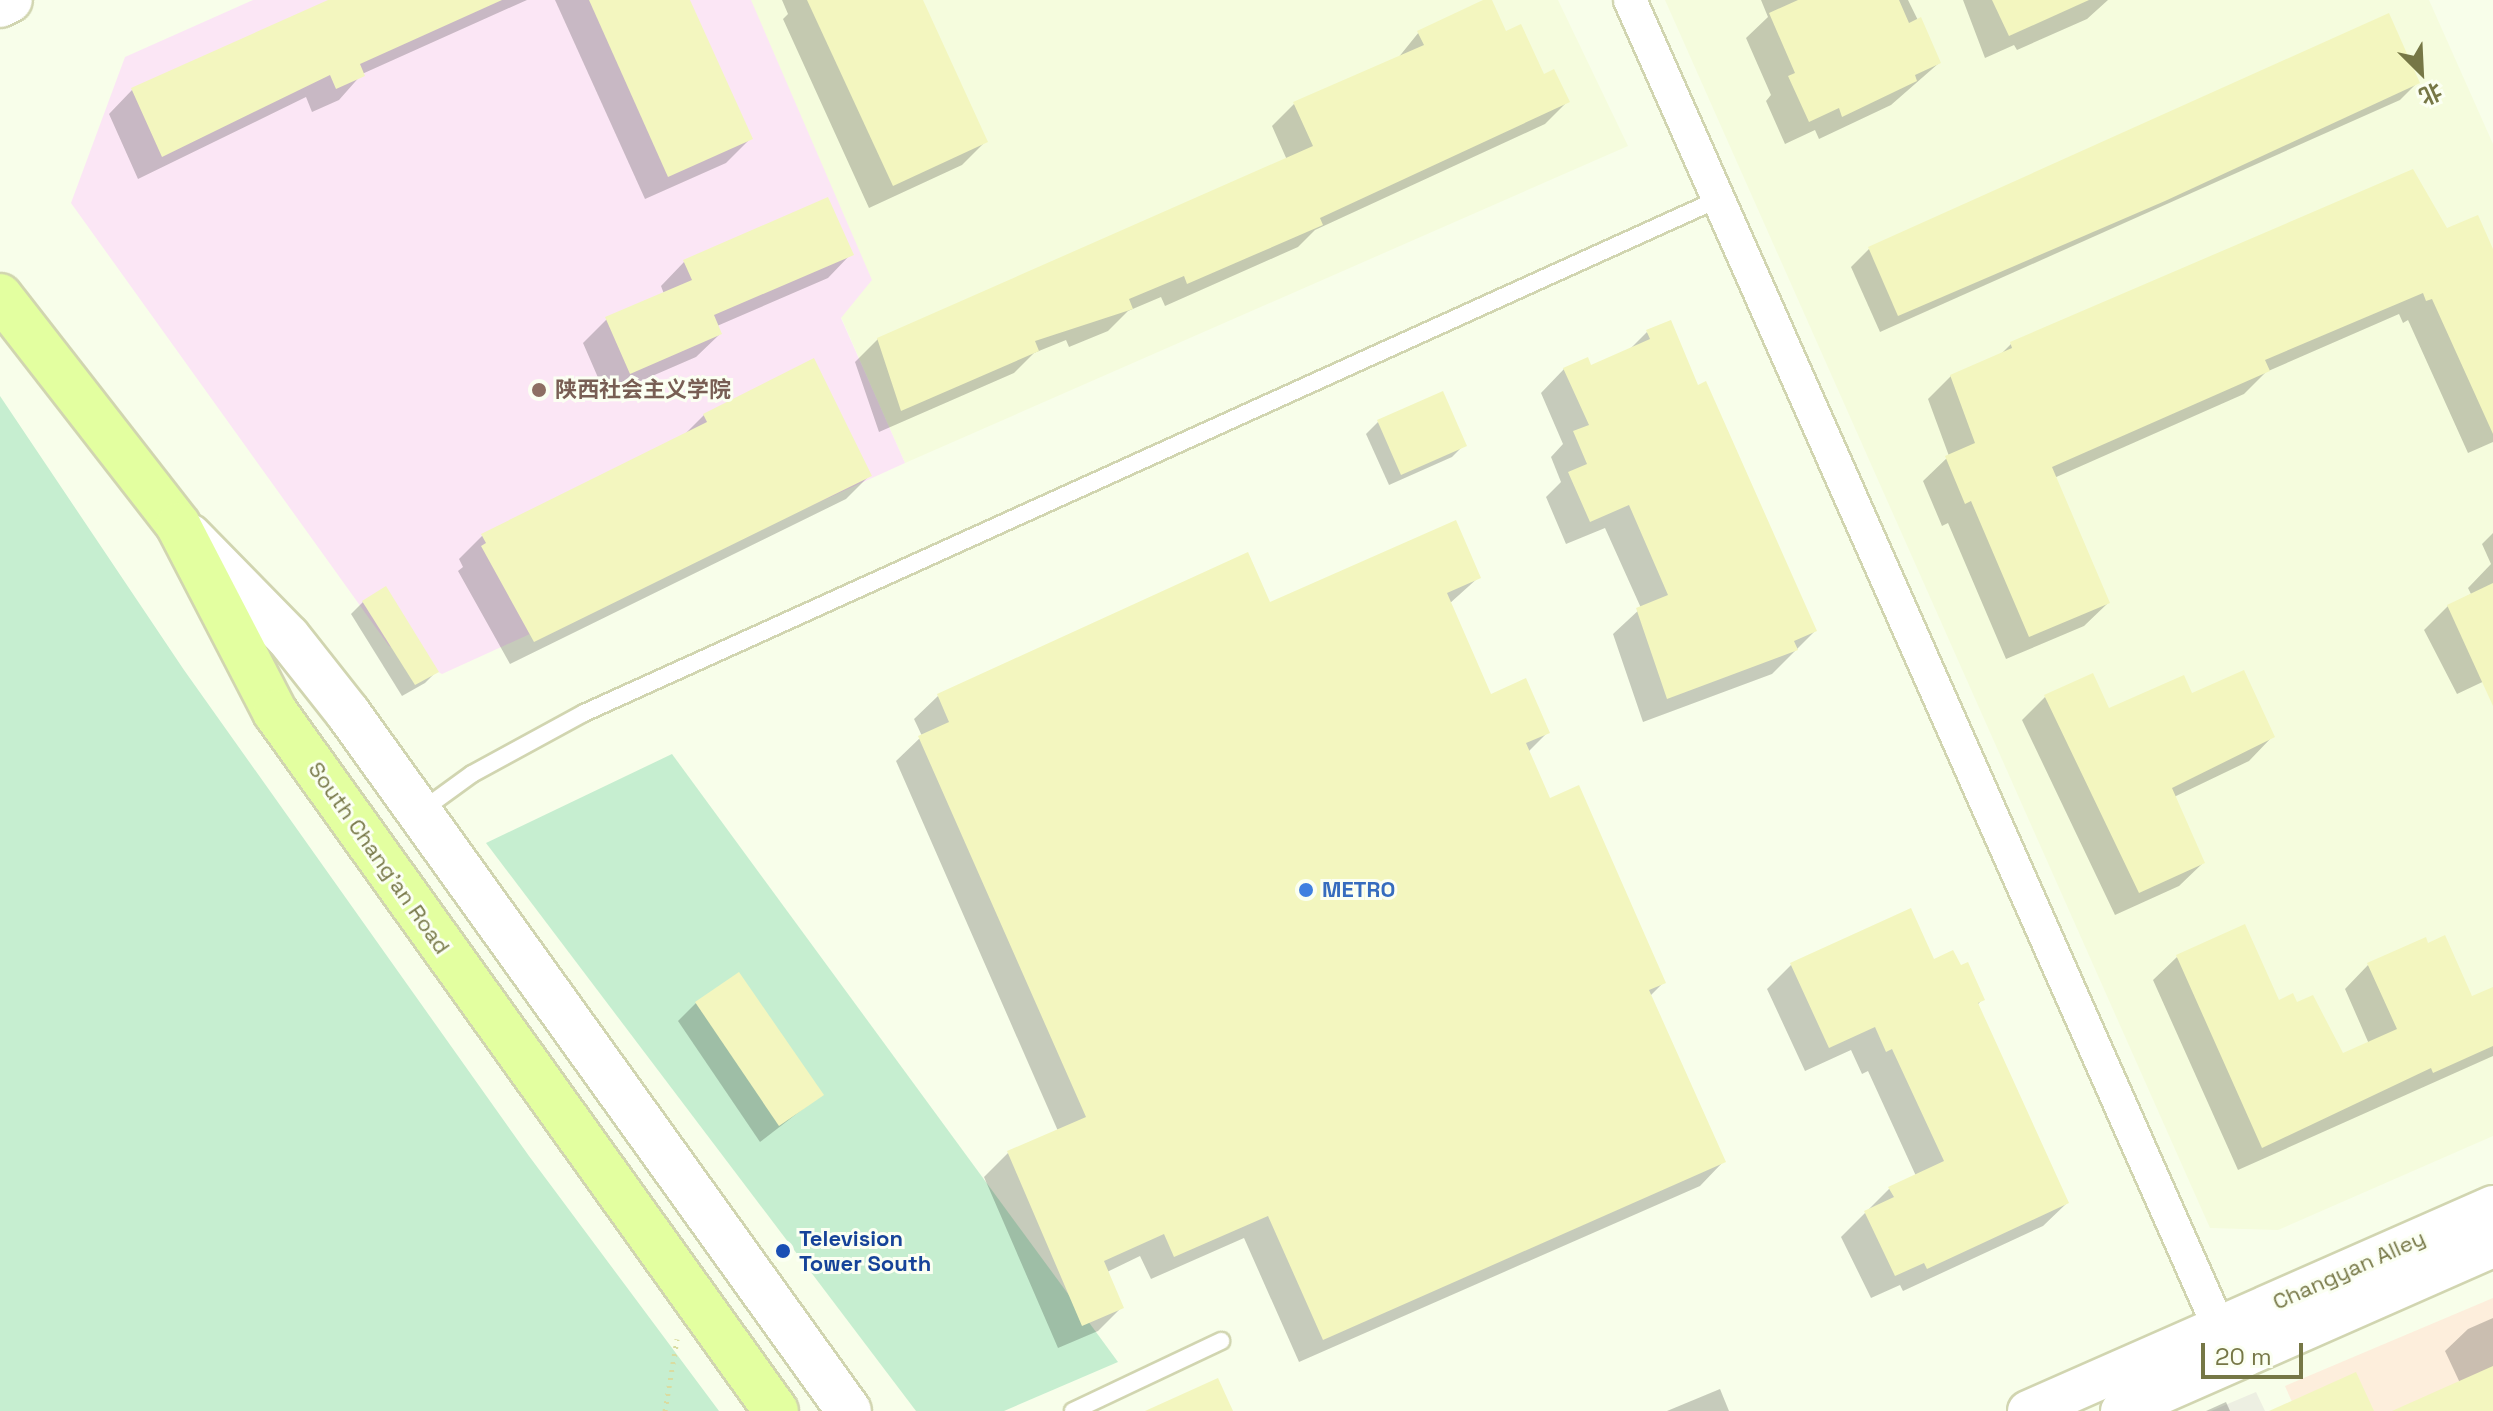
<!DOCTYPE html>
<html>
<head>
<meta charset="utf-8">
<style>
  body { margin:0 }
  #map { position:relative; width:2493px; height:1411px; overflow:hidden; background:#f8feea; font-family:"Space Grotesk","Noto Sans SC",sans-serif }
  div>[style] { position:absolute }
  .residential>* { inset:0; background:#f5fcdd }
  .industrial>* { inset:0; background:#edefe2 }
  .education>* { inset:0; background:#fbe6f5 }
  .medical>* { inset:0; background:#fdeedc }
  .green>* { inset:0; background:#c6eed0 }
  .shadow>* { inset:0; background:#0003 }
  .building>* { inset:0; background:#f3f6bf }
  .path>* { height:5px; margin-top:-2.5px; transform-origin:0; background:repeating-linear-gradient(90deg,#d9dca1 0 2px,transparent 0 8px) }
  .roads { filter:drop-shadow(2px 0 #d1d5b0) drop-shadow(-2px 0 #d1d5b0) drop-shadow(0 2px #d1d5b0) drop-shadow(0 -2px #d1d5b0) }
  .service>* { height:16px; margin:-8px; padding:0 8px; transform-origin:8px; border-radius:8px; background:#fff }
  .minor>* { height:32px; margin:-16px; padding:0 16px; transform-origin:16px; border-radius:16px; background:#fff }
  .tertiary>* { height:40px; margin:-20px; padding:0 20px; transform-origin:20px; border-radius:20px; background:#fff }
  .secondary>* { height:44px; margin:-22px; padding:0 22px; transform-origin:22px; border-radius:22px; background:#fff }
  .primary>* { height:44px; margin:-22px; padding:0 22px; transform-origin:22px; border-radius:22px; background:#e3ffa0 }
  .dots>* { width:22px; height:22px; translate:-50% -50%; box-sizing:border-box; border:4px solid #fbfff2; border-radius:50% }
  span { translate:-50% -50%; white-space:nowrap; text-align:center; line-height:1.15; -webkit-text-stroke:6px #fbfff2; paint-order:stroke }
  .education-label { font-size:22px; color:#785e54; font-weight:700 }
  .left { translate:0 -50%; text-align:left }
  .street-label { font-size:22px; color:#767746 }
  .shop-label { font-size:22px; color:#366cbe; font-weight:700 }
  .transit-label { font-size:22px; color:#164399; font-weight:700 }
  .north { position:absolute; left:2381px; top:32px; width:80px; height:80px; -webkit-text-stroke:6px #fbfff2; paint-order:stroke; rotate:156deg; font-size:22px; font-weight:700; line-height:32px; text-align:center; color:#767746 }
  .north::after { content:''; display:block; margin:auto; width:28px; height:36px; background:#767746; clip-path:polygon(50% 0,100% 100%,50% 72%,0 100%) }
  .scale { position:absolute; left:2201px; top:1343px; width:102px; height:36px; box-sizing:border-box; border:4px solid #767746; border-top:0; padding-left:10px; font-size:24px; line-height:28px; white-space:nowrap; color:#767746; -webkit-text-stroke:6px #fbfff2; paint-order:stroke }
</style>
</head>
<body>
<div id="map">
  <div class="residential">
    <i style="clip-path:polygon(751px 0,1558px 0,1628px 146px,905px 463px,841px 317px)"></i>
    <i style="clip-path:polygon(1665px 0,2429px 0,2493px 144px,2493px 1136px,2278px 1230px,2210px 1228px)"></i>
  </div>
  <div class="industrial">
    <i style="clip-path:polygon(2256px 1392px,2265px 1411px,2211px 1411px)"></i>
  </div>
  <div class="education">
    <i style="clip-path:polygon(253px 0,751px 0,872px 280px,841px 318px,905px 463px,442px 674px,389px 646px,71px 203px,125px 57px)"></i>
  </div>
  <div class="medical">
    <i style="clip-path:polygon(2493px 1298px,2493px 1411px,2296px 1411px,2285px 1386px)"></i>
  </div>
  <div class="green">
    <i style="clip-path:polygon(0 396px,184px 670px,529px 1156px,719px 1411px,0 1411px)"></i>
    <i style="clip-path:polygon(672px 754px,1118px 1362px,1004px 1411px,916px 1411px,486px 843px)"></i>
  </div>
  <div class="shadow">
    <i style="clip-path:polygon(332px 0,527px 0,362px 74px,339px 100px,312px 112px,306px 97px,138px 179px,109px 114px,132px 90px)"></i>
    <i style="clip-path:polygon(555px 0,688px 0,750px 139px,726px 163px,645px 199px)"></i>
    <i style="clip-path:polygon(782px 0,920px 0,985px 142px,962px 165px,869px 208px,783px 19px,788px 14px)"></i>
    <i style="clip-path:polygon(1761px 0,1908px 0,1939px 63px,1891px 105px,1819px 139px,1815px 130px,1785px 144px,1766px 101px,1771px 95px,1746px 38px,1768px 17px)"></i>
    <i style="clip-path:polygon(1963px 0,2108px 0,2087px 19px,2017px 50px,2014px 45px,1985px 58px)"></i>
    <i style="clip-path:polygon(1419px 32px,1505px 33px,1567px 102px,1545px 124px,1315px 230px,1298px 247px,1165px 306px,1161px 297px,1128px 311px,1108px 331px,1069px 347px,1066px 340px,1034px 353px,1014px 373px,879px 432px,855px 362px,878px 339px,1287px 160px,1272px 126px,1294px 104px,1398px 58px)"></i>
    <i style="clip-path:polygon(2418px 82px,2400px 100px,1880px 332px,1851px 267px,1869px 249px)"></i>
    <i style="clip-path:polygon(2446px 231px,2493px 254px,2493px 442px,2468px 453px,2408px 320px,2403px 323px,2399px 314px,2266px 372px,2244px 394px,2054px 478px,2108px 603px,2084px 626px,2006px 659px,1948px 523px,1942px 526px,1923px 481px,1949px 456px,1928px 399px,1951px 376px,1998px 357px,2011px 344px)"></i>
    <i style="clip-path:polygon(851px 254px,828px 278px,717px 326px,720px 334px,696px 357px,606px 396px,583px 343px,607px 319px,664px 294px,661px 286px,684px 262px)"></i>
    <i style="clip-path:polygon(1647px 332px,1697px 387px,1815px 631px,1772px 674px,1643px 722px,1613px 634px,1641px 608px,1605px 528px,1566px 544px,1546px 497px,1561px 482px,1551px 457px,1563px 444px,1541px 393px,1564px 369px,1590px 367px,1628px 351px)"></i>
    <i style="clip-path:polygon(704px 415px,870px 475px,846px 499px,510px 664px,458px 571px,463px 567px,459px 559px,482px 536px,682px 437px)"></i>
    <i style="clip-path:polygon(1378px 422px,1464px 445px,1452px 457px,1389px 485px,1366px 434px)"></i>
    <i style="clip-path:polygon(2493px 533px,2493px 677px,2457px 694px,2424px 630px,2448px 606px,2471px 594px,2468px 588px,2491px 564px,2482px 544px)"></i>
    <i style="clip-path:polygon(1479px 577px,1449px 604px,1490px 697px,1548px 732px,1528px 752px,1549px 801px,1664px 982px,1650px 996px,1723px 1162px,1700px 1186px,1299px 1362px,1244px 1238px,1151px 1279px,1140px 1256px,1107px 1272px,1122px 1307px,1098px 1331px,1058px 1348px,984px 1177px,1008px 1153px,1058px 1131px,896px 761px,922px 736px,914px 719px,938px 696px,1269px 604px)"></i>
    <i style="clip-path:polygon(363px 602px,437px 671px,425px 683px,402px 696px,351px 614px)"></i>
    <i style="clip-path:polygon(2191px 696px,2272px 737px,2249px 761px,2174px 797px,2203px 863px,2179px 886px,2115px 915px,2022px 720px,2045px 697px,2108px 711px)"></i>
    <i style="clip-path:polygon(1910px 911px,1933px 961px,1983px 999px,1977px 1005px,2067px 1203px,2043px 1226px,1903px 1291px,1900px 1285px,1871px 1298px,1841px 1237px,1890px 1188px,1916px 1176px,1868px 1071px,1862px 1074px,1851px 1050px,1805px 1071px,1767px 989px,1791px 965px)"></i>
    <i style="clip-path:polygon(2177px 957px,2278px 1002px,2342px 1056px,2369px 1044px,2345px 989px,2368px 965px,2471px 999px,2493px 989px,2493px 1056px,2238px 1170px,2153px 980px)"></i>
    <i style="clip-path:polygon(696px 1003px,821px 1095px,760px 1142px,678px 1021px)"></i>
    <i style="clip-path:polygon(2493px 1318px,2493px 1411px,2397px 1411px,2460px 1383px,2445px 1351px,2468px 1329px)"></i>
    <i style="clip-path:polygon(1720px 1389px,1729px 1411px,1667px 1411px)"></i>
    <i style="clip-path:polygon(2226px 1402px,2230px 1411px,2206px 1411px)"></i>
  </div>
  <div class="building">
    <i style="clip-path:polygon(328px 0,502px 0,360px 64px,365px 76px,336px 89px,330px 75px,162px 157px,131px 88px)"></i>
    <i style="clip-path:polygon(589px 0,690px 0,753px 139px,668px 177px)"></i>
    <i style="clip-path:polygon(807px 0,923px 0,988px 142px,893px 186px)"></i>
    <i style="clip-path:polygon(1483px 0,1492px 0,1506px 31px,1521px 24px,1544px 74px,1554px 69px,1570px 102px,1320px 218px,1323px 225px,1187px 284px,1184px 276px,1129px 299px,1133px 309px,1035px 341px,1039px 351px,901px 411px,877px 338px,1313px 146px,1293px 102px,1424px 45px,1417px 31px)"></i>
    <i style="clip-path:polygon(1798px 0,1899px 0,1909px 23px,1921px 17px,1941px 63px,1915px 75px,1917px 81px,1842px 117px,1839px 108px,1809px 122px,1788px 76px,1795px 73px,1769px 13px)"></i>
    <i style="clip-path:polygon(1992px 0,2089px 0,2009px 36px)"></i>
    <i style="clip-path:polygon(2389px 13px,2420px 83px,2165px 201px,1898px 316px,1868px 247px)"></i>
    <i style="clip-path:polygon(2413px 169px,2447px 228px,2478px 215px,2493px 249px,2493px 434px,2432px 299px,2426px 301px,2423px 293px,2265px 360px,2270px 371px,2052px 467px,2110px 603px,2029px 637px,1971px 501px,1965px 504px,1945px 456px,1975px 443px,1950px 375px,2012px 348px,2010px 342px)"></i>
    <i style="clip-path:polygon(828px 197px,854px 255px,714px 315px,722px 334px,630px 374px,605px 317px,692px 280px,683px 260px)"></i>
    <i style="clip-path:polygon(1671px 320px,1698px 385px,1706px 381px,1817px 631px,1794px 641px,1798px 650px,1667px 699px,1636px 608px,1668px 595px,1629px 505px,1590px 522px,1568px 472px,1587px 464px,1573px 431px,1589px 425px,1563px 368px,1588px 357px,1591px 365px,1650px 339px,1646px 330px)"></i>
    <i style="clip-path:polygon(814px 358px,872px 476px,534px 642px,481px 546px,486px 543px,481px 534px,707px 422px,703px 414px)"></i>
    <i style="clip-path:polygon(1443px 391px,1467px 446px,1401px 475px,1377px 420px)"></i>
    <i style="clip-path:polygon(1456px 520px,1481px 578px,1447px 593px,1491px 694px,1526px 678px,1550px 733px,1526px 743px,1550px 798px,1579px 785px,1666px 983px,1649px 990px,1726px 1162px,1323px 1340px,1268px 1216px,1174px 1257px,1164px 1234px,1104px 1261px,1124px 1308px,1082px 1326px,1007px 1151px,1086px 1117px,918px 736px,949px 722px,937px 694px,1248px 552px,1270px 602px)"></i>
    <i style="clip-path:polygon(2493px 583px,2493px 706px,2447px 605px)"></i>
    <i style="clip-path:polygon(386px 586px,439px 672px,415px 685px,362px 601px)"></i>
    <i style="clip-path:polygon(2244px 670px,2275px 737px,2172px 788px,2205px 863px,2139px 893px,2044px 695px,2093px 673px,2109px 708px,2184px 675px,2192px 693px)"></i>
    <i style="clip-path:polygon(1911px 908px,1934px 959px,1953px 950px,1961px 965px,1968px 962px,1985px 1000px,1978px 1003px,2069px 1203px,1927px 1269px,1924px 1263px,1895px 1276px,1864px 1211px,1894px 1197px,1888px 1187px,1944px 1161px,1892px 1049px,1886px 1052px,1875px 1027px,1829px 1048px,1790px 963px)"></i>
    <i style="clip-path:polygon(2245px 924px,2279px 1000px,2293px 993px,2297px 1002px,2313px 995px,2343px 1053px,2397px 1029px,2367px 963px,2426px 937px,2428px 943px,2445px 935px,2472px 996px,2493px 987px,2493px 1046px,2433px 1073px,2431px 1068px,2262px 1148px,2176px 955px)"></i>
    <i style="clip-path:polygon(739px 972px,824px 1095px,779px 1126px,695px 1002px)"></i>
    <i style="clip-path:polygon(2493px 1366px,2493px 1411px,2392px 1411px)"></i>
    <i style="clip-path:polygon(2356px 1372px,2374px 1411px,2269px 1411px)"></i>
    <i style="clip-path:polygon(1218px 1378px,1233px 1411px,1145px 1411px)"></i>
  </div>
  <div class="path">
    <i style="left:665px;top:1411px;width:73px;rotate:-80.5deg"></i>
  </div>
  <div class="roads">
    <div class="service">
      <i style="left:421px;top:811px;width:63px;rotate:-36deg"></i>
      <i style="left:472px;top:774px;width:128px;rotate:-28.6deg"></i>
      <i style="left:584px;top:713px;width:1248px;rotate:-24.37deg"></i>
      <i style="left:1073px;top:1411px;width:164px;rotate:-25.3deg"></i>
    </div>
    <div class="minor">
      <i style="left:1630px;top:0;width:1452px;rotate:66.07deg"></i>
    </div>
    <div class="tertiary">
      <i style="left:2028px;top:1411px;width:508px;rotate:-23.79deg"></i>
      <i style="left:2121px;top:1411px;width:407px;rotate:-23.8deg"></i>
    </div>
    <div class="secondary">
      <i style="left:0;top:5px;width:11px;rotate:-27deg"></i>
      <i style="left:189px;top:536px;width:141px;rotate:45.6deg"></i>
      <i style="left:288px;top:637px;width:97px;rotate:51.7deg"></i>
      <i style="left:348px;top:713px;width:859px;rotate:54.33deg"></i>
    </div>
    <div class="primary">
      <i style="left:0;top:296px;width:290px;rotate:52.1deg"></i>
      <i style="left:178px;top:525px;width:211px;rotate:62.6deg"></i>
      <i style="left:275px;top:712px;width:860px;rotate:54.37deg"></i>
    </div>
  </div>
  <div class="dots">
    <i style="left:539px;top:390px;background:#8d6e63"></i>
    <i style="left:1306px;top:890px;background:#3f7fe0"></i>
    <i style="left:783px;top:1251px;background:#1a4fb4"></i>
  </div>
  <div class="education-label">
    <span class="left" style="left:555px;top:390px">陕西社会主义学院</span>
  </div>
  <div class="street-label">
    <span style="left:379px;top:858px;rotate:55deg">South Chang'an Road</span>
    <span style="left:2349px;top:1270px;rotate:-24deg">Changyan Alley</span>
  </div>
  <div class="shop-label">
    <span class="left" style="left:1322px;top:890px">METRO</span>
  </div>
  <div class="transit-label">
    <span class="left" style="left:799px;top:1251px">Television<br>Tower South</span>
  </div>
  <div class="north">北</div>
  <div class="scale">20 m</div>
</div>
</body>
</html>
